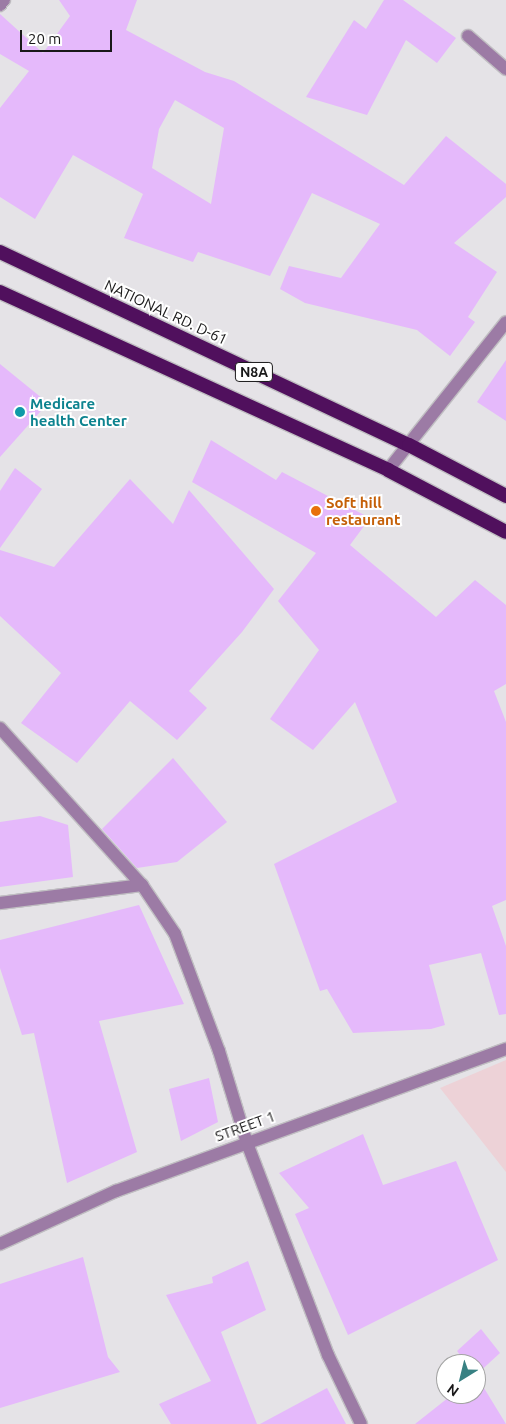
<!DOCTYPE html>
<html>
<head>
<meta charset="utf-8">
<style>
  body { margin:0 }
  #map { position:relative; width:506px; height:1424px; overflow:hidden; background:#e5e3e7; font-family:Ubuntu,sans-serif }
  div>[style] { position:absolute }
  .commercial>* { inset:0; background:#edd2d7 }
  .building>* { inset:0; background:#e5b9fb }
  .roads { filter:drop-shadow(1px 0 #c0bec2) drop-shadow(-1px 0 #c0bec2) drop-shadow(0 1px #c0bec2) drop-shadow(0 -1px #c0bec2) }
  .minor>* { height:12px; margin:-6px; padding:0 6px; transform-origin:6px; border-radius:6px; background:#9c7ba5 }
  .tertiary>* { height:12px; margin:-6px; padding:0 6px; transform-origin:6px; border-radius:6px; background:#9c7ba5 }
  .trunk>* { height:14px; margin:-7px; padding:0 7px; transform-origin:7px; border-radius:7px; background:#50105d }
  .dots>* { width:14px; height:14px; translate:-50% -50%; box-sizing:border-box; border:2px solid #fff; border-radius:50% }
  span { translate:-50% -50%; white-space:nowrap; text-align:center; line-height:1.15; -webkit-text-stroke:4px #fff; paint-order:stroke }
  .shield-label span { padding:1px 4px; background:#fff; border:1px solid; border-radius:4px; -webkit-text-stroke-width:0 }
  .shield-label { font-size:14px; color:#191819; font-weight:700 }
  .street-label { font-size:15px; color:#191819 }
  .culture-label { font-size:15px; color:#0d838f; font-weight:700 }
  .left { translate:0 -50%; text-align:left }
  .food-label { font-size:15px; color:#c56008; font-weight:700 }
  .north { position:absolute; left:436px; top:1354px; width:50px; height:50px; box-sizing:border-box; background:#fff; border:1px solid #a3a3a3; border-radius:50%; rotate:216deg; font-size:14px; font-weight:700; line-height:20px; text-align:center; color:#191819 }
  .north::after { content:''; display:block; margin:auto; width:18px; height:22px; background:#388183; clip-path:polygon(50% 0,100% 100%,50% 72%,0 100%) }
  .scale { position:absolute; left:20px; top:30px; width:92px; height:22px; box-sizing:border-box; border:2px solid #191819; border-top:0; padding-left:6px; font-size:15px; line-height:18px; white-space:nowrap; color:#191819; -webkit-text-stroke:4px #fff; paint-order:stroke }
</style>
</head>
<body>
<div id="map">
  <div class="commercial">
    <i style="clip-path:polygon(506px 1060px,506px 1172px,440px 1088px)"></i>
  </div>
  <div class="building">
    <i style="clip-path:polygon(evenodd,59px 0,137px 0,126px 30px,205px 72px,234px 81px,404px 185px,446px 136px,506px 184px,506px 197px,454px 243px,497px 272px,468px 317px,475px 322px,450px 356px,417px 330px,305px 303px,280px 289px,289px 266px,341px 278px,380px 224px,312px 193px,270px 276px,198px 252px,193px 262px,124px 238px,143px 194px,73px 155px,35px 219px,0 197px,0 108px,29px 71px,0 54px,0 14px,43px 53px,70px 16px,59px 0,175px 100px,224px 128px,211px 204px,152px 168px,159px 129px,175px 100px)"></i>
    <i style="clip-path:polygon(384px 0,403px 0,456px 38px,437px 63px,406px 40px,367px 115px,306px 97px,354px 20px,366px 29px)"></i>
    <i style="clip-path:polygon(506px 360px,506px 421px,477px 402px)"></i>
    <i style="clip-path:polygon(0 364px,48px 403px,0 457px)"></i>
    <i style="clip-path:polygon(211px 440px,276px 480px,282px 472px,370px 518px,350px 545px,436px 617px,475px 580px,506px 605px,506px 684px,494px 691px,506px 722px,506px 900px,492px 906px,506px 946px,506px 1014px,499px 1015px,481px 953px,429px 965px,445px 1025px,431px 1029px,353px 1033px,327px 989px,320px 991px,274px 864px,397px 802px,355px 702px,313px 750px,270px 719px,319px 650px,278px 601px,316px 553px,192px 482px)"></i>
    <i style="clip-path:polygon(15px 468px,42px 489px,0 548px,0 491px)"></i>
    <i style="clip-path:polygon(130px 479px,173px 524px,189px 490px,274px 589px,242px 632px,189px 691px,207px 708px,177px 740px,130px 701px,77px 763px,21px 723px,61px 673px,0 616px,0 550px,54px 567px)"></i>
    <i style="clip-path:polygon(173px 758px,227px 822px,177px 862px,137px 868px,102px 829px)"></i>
    <i style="clip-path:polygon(40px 816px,68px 825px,73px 877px,0 887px,0 822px)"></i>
    <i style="clip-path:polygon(139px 905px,184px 1004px,99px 1021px,137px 1152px,67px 1183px,34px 1033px,22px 1035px,0 968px,0 940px)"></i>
    <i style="clip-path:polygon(209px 1078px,218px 1122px,181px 1141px,169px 1089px)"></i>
    <i style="clip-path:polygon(363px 1134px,383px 1185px,456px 1161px,498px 1260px,348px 1335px,295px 1214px,309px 1208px,279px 1173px)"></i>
    <i style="clip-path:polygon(83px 1257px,108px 1357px,120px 1372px,0 1408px,0 1284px)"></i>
    <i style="clip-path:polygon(248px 1261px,266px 1310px,221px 1332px,257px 1424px,171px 1424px,159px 1404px,211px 1381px,166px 1295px,213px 1283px,212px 1277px)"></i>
    <i style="clip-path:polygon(481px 1329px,500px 1353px,476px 1375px,476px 1364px,467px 1364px,457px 1351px)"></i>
    <i style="clip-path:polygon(476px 1375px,506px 1424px,415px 1424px,453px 1394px,476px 1394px)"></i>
    <i style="clip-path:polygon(327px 1388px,346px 1424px,260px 1424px)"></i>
  </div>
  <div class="roads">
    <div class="minor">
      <i style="left:0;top:5px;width:6px;rotate:-51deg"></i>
      <i style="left:468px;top:36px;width:50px;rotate:41deg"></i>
      <i style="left:0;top:728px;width:212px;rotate:47.9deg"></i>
      <i style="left:142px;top:885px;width:59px;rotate:56deg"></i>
      <i style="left:175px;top:934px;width:125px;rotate:69.4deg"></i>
      <i style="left:219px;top:1051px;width:96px;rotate:73.1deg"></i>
      <i style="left:247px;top:1143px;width:227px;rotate:69.1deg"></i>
      <i style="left:328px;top:1355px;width:76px;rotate:64.4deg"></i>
      <i style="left:0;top:903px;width:143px;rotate:-7.2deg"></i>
      <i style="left:0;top:1244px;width:128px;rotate:-24.6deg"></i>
      <i style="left:116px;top:1191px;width:415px;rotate:-20deg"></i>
    </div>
    <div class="tertiary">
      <i style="left:388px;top:470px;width:189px;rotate:-51.4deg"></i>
    </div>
    <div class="trunk">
      <i style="left:0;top:252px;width:452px;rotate:25.3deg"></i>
      <i style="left:409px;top:445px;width:110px;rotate:27.7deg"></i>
      <i style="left:0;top:292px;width:427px;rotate:24.6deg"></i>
      <i style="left:388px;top:470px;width:133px;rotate:27.7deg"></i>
    </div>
  </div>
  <div class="dots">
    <i style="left:20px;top:412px;background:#0f9aa8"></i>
    <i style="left:316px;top:511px;background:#e8710a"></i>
  </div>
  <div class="shield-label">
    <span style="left:254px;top:372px">N8A</span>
  </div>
  <div class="street-label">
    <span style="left:166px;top:312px;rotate:25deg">NATIONAL RD. D-61</span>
    <span style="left:245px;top:1126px;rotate:-20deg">STREET 1</span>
  </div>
  <div class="culture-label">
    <span class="left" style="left:30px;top:412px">Medicare<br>health Center</span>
  </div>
  <div class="food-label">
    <span class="left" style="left:326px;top:511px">Soft hill<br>restaurant</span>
  </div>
  <div class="north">N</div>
  <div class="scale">20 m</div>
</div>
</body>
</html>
